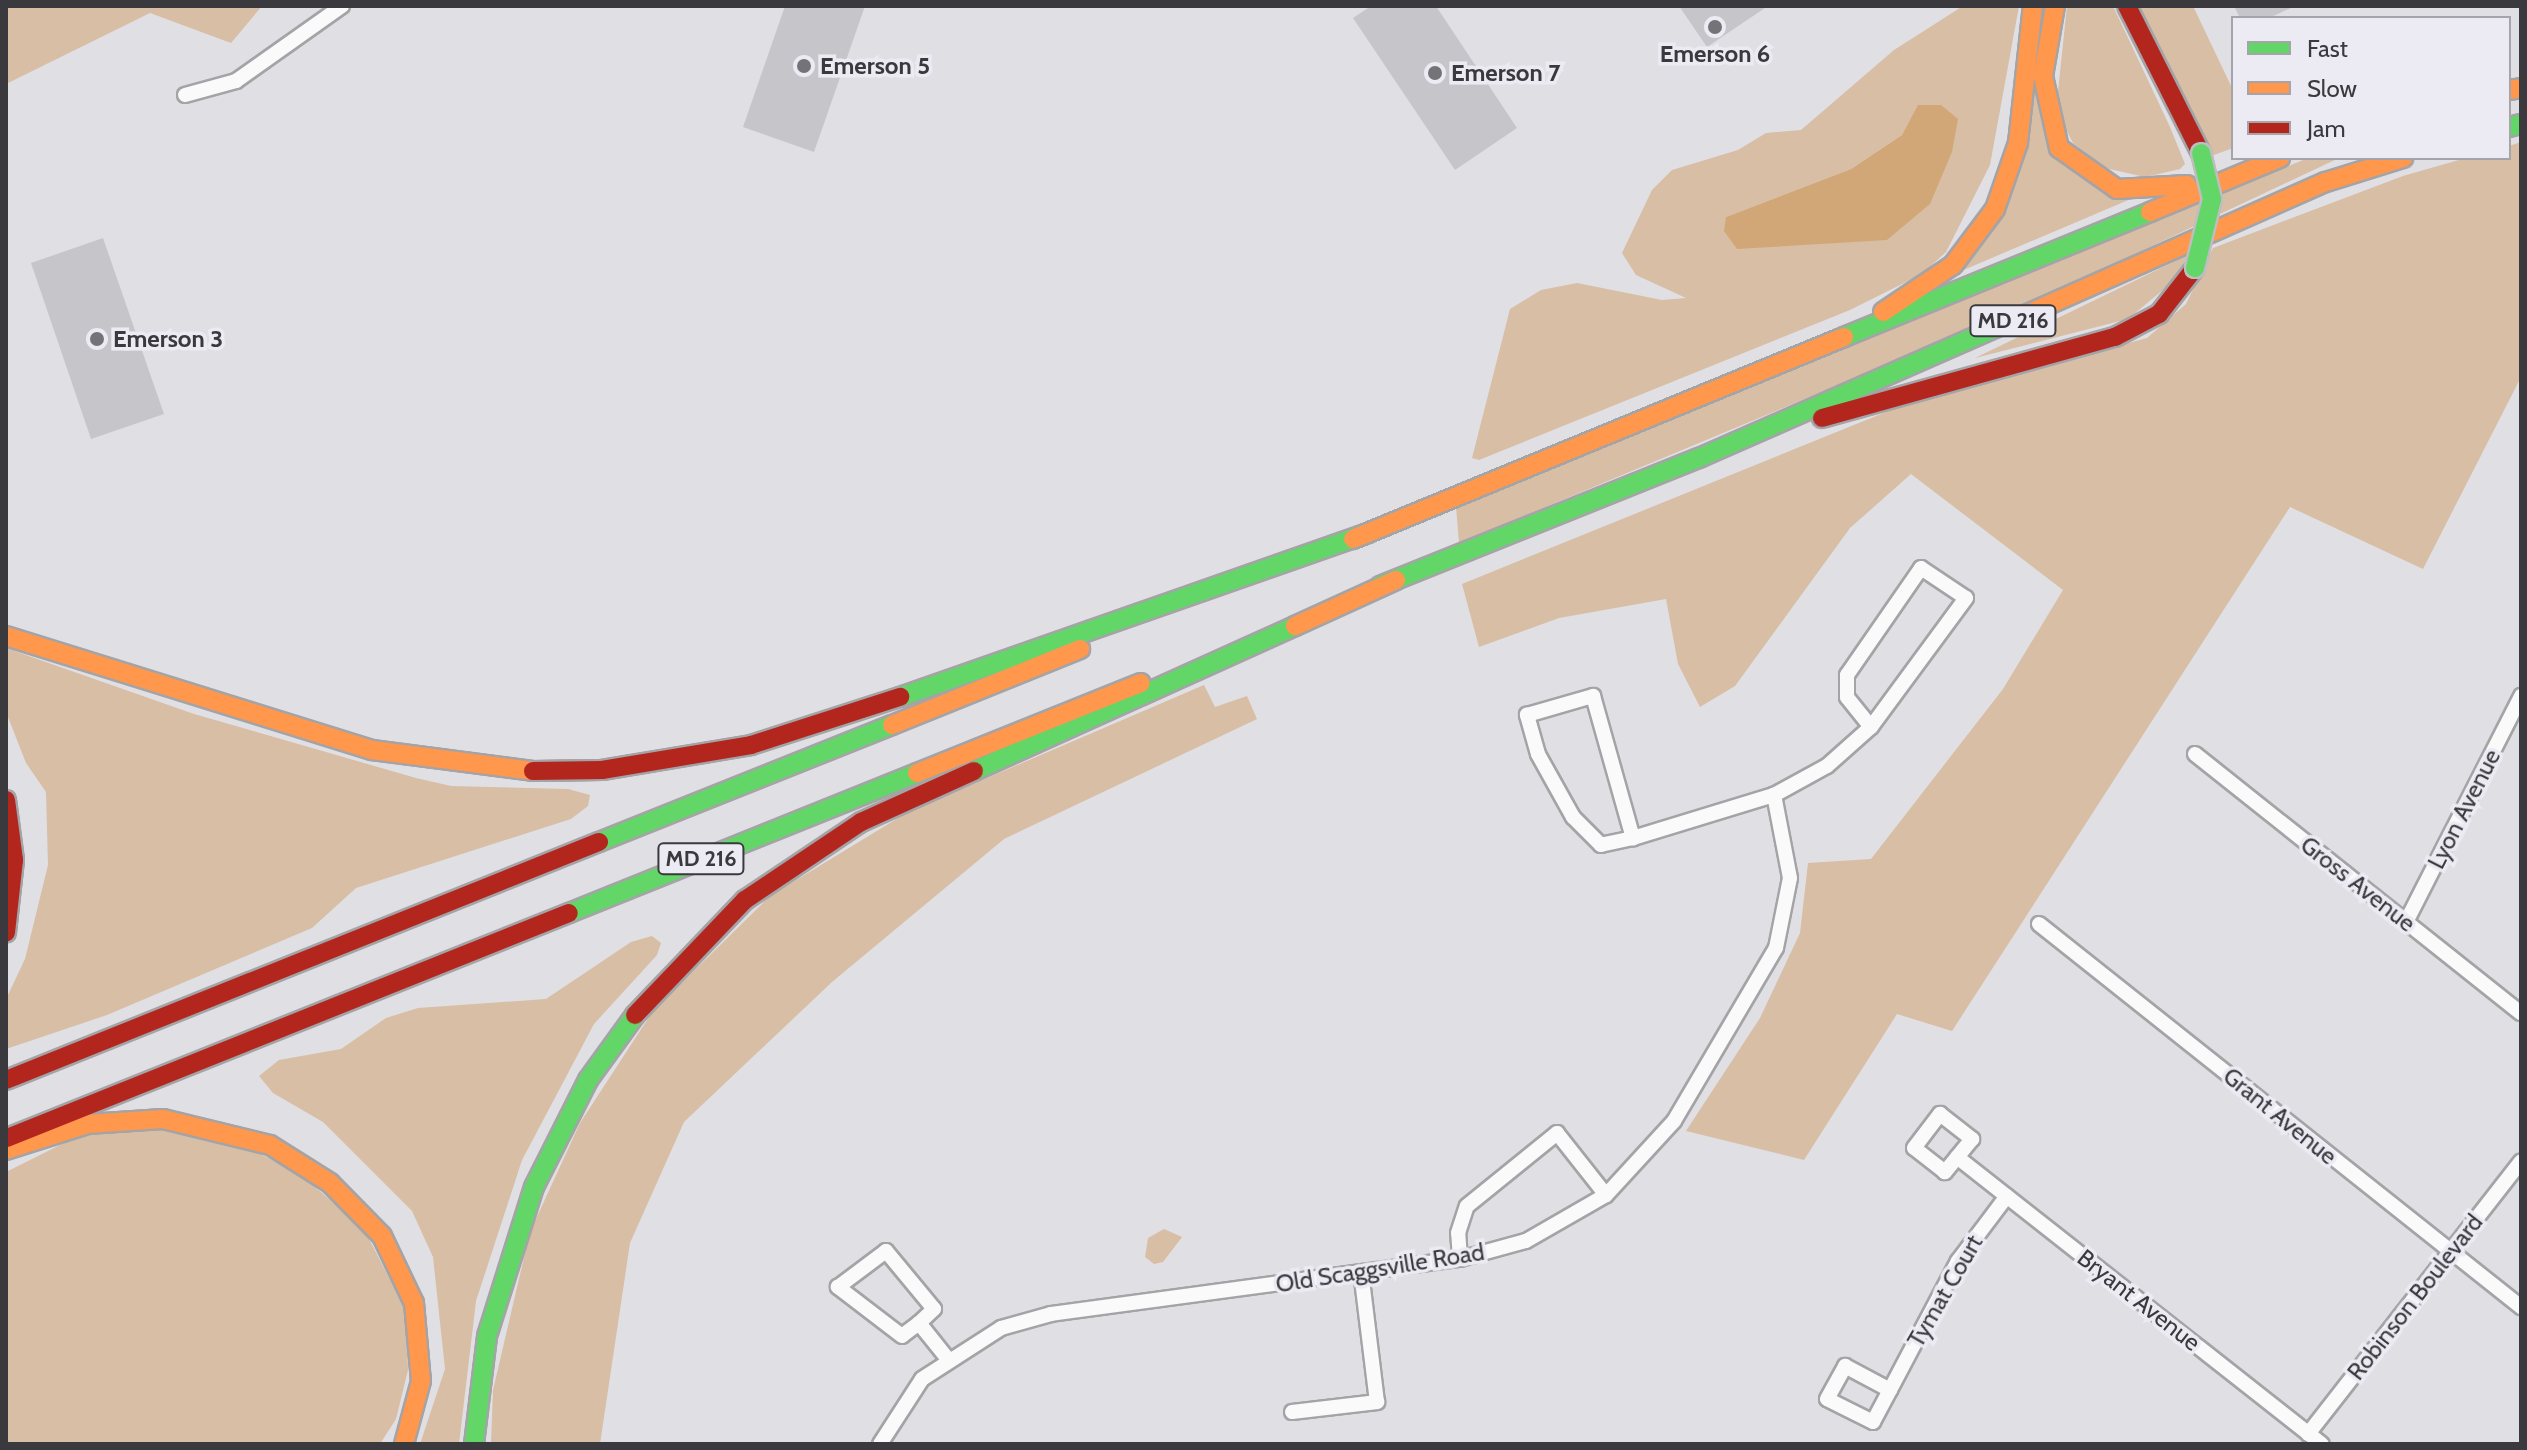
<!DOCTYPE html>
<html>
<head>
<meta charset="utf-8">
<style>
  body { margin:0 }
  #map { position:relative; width:2527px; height:1450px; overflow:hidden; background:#e0dfe4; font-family:Cabin,sans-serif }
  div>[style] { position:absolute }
  .green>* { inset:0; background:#d7bea5 }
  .water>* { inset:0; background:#d2a777 }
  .building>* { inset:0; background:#c6c6ca }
  .roads { filter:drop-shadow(2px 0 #a4a4a7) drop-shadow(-2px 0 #a4a4a7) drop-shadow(0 2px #a4a4a7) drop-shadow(0 -2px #a4a4a7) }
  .street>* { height:14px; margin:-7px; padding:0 7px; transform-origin:7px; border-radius:7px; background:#fafafb }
  .fast>* { height:18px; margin:-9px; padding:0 9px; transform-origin:9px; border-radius:9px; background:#63d668 }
  .slow>* { height:18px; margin:-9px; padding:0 9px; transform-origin:9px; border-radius:9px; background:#ff974d }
  .jam>* { height:18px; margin:-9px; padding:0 9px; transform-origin:9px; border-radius:9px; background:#b3261e }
  .bridges { filter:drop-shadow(2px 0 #bebdc0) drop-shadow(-2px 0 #bebdc0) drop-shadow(0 2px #bebdc0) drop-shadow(0 -2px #bebdc0) }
  .fast-bridge>* { height:18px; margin:-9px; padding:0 9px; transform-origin:9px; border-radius:9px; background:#63d668 }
  .dots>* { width:22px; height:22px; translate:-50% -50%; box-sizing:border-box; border:4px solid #ecebf4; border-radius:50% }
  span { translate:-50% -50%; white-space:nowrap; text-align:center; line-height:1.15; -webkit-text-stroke:7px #ecebf4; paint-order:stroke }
  .shield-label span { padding:2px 6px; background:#ecebf4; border:2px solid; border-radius:6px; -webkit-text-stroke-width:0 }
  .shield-label { font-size:22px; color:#3a393d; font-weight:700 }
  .poi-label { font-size:24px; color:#3a393d; font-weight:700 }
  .left { translate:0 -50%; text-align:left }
  .street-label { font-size:24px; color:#3a393d }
  .frame { position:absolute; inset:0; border:8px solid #3a393d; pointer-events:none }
  .legend { position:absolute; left:2231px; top:16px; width:280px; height:144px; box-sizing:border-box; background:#ecebf4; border:2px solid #a5a4ab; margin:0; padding:10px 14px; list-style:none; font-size:24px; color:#3a393d }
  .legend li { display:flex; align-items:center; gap:16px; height:40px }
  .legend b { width:40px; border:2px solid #a5a4ab }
</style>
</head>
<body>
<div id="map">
  <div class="green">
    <i style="clip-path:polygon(6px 6px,262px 6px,231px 43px,150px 13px,6px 84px)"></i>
    <i style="clip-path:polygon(evenodd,1963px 6px,2019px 6px,1990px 165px,1946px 252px,1922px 274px,1850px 310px,1479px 460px,1472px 458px,1510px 309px,1541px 290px,1577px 283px,1662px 300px,1686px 298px,1636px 275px,1622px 253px,1652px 190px,1672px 170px,1738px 150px,1766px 133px,1801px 130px,1894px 50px,1963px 6px,1919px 105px,1887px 240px,1726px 217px,1851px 169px,1902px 135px,1919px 105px)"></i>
    <i style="clip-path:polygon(2038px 6px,2048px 6px,2036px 77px,2045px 135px,2059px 159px,2085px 180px,2133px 198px,1954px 274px,1992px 226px)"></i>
    <i style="clip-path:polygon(2067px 6px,2113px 6px,2170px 127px,2185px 164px,2180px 169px,2145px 177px,2105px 168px,2073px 143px,2056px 110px)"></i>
    <i style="clip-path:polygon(2134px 6px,2193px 6px,2233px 90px,2233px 148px,2211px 156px)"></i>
    <i style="clip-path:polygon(2521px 142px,2521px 377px,2423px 569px,2290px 507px,1952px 1031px,1897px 1014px,1804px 1160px,1686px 1131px,1760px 1018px,1800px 933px,1808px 863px,1871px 859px,2003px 689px,2063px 590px,1911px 474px,1850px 528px,1735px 686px,1700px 707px,1678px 664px,1666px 599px,1559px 618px,1479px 647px,1462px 584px,1918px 399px,2147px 338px,2186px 304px,2213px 248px,2403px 176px,2466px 158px,2509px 158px,2509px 146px)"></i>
    <i style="clip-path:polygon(2308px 158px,2339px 158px,2001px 317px,1459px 543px,1456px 506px)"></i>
    <i style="clip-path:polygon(2188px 255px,2175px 280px,2128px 319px,1975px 358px)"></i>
    <i style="clip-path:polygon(6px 648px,194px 714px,416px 778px,451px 786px,568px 789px,590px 795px,588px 806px,571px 819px,356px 888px,312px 928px,107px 1015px,6px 1049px,6px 999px,25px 959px,48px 865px,46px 792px,26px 763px,6px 712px)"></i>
    <i style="clip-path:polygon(1204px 685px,1215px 707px,1247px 696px,1257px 719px,1004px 839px,832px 982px,684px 1122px,630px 1243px,600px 1444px,491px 1444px,493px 1390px,530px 1232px,580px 1123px,653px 1011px,770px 896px,908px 812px)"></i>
    <i style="clip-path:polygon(652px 936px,661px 943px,657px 955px,594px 1024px,522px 1160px,476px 1301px,459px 1444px,420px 1444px,445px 1369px,433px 1257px,412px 1211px,323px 1122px,273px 1093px,259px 1076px,279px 1060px,341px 1049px,386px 1018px,418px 1008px,546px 999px,631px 942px)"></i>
    <i style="clip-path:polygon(147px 1125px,245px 1146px,301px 1175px,364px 1229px,406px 1311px,408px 1370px,396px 1419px,380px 1444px,6px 1444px,6px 1172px,90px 1130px)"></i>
    <i style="clip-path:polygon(1164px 1229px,1182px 1237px,1163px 1262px,1154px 1264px,1145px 1257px,1148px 1238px)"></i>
  </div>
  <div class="water">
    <i style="clip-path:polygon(1918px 105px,1941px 105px,1958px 119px,1952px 152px,1930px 204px,1887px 240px,1737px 249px,1724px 231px,1726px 217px,1851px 169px,1902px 135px)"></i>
  </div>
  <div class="building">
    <i style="clip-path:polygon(785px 6px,865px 6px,814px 152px,743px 127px)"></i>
    <i style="clip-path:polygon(1371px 6px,1436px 6px,1517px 128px,1455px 170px,1353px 18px)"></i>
    <i style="clip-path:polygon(1679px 6px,1768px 6px,1707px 47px)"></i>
    <i style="clip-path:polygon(2234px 6px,2295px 6px,2269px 18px,2240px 18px)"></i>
    <i style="clip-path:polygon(103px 238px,164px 414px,91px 439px,31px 263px)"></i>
  </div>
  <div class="roads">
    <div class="street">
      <i style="left:185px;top:95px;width:53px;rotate:-15.4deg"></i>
      <i style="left:236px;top:81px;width:130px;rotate:-35.3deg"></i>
      <i style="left:2195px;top:754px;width:416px;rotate:38.5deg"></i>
      <i style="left:1633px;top:838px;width:33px;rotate:168deg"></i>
      <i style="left:1601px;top:845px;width:40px;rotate:-135deg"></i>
      <i style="left:1573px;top:817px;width:72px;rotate:-119.1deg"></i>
      <i style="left:1538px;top:754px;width:41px;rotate:-105.8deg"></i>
      <i style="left:1527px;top:715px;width:69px;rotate:-16.1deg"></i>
      <i style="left:1593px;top:696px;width:148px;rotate:74.3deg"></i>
      <i style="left:1633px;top:838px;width:147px;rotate:-17deg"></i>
      <i style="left:1774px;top:795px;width:60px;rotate:-28.7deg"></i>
      <i style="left:1827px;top:766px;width:59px;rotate:-41.6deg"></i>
      <i style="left:1871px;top:727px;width:38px;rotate:-129deg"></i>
      <i style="left:1847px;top:697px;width:22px;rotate:-90deg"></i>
      <i style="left:1847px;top:675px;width:130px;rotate:-55.3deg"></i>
      <i style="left:1921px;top:568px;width:54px;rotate:33.7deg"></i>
      <i style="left:1966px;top:598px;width:160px;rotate:126.4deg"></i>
      <i style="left:2406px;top:922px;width:254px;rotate:-63deg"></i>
      <i style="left:2039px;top:924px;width:616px;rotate:38.47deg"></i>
      <i style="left:1940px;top:1114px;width:41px;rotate:38deg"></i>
      <i style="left:1972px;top:1139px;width:43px;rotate:129.3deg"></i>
      <i style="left:1945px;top:1172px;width:39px;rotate:-142deg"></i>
      <i style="left:1914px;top:1148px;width:43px;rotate:-52.6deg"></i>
      <i style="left:1957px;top:1157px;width:464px;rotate:38.2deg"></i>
      <i style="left:1460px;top:1259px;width:26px;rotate:-94deg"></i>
      <i style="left:1458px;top:1233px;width:28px;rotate:-72deg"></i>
      <i style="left:1467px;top:1206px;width:116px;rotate:-39deg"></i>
      <i style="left:1557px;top:1133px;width:79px;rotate:51.7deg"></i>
      <i style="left:919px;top:1323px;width:21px;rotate:143deg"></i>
      <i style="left:902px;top:1336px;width:81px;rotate:-142.6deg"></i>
      <i style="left:838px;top:1287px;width:60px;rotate:-36.9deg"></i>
      <i style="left:886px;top:1251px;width:75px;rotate:50.4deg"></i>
      <i style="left:934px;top:1309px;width:21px;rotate:137deg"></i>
      <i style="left:919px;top:1323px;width:45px;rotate:51.3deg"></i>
      <i style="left:1890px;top:1390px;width:36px;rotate:118deg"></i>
      <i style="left:1873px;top:1422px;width:51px;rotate:-153.4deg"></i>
      <i style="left:1827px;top:1399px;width:38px;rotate:-61deg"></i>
      <i style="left:1845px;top:1366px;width:51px;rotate:28.1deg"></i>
      <i style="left:1890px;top:1390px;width:146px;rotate:-62.2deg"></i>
      <i style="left:1958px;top:1261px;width:81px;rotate:-53deg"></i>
      <i style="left:1292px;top:1412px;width:86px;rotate:-6.7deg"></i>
      <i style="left:1377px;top:1402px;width:131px;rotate:-97deg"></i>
      <i style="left:2308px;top:1434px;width:346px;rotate:-52deg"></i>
      <i style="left:880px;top:1444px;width:77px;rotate:-57.1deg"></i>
      <i style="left:922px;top:1379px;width:94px;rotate:-32.8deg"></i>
      <i style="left:1001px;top:1328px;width:52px;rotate:-15.6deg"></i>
      <i style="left:1051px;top:1314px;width:413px;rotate:-7.7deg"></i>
      <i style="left:1460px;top:1259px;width:68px;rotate:-15.3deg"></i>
      <i style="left:1526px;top:1241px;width:92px;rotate:-29.9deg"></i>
      <i style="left:1606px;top:1195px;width:100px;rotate:-47.4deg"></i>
      <i style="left:1674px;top:1121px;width:201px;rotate:-59.5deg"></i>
      <i style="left:1776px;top:948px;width:71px;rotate:-78.7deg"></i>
      <i style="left:1790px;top:878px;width:85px;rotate:-100.9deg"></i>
    </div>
    <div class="fast">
      <i style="left:2509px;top:127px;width:12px;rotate:-14deg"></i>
      <i style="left:1844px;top:337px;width:331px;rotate:-22.2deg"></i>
      <i style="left:1380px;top:586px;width:344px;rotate:-21.9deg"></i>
      <i style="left:1699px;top:458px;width:344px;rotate:-23.7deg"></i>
      <i style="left:900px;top:697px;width:496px;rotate:-19.3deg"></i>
      <i style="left:974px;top:771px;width:352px;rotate:-24.3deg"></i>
      <i style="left:599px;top:842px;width:315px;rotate:-21.8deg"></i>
      <i style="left:569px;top:913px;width:375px;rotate:-21.9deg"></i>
      <i style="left:474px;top:1444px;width:109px;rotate:-83.1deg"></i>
      <i style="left:487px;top:1336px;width:156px;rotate:-72.5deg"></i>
      <i style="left:534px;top:1187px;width:120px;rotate:-63.2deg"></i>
      <i style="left:588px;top:1080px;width:80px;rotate:-54.1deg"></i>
    </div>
    <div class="slow">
      <i style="left:2055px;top:6px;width:71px;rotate:99.7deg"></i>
      <i style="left:2043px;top:76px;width:74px;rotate:77.5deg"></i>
      <i style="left:2059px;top:148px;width:71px;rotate:35.3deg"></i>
      <i style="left:2117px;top:189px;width:70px;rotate:-3.3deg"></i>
      <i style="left:2509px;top:90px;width:12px;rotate:-9deg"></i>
      <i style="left:2150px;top:212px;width:141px;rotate:-22.6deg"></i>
      <i style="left:1883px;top:312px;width:84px;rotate:-33.9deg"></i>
      <i style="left:1953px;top:265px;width:70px;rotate:-53.1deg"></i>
      <i style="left:1995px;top:209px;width:70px;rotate:-70.8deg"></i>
      <i style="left:2018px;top:143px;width:138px;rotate:-83.8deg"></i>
      <i style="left:2014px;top:320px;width:341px;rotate:-23.9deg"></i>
      <i style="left:2326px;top:182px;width:81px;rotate:-17.3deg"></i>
      <i style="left:1353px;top:539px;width:531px;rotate:-22.36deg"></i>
      <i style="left:1295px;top:626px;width:111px;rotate:-24.5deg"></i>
      <i style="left:6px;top:636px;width:383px;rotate:17.3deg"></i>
      <i style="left:372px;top:750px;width:162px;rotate:7.4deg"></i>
      <i style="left:892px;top:725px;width:203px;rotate:-22deg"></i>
      <i style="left:917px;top:773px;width:241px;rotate:-21.9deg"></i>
      <i style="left:6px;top:1150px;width:86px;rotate:-17.6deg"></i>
      <i style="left:88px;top:1124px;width:75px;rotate:-3.8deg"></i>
      <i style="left:163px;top:1119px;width:110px;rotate:13.7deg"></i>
      <i style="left:270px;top:1145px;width:71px;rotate:32.3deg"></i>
      <i style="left:330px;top:1183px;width:74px;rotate:45.5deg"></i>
      <i style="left:382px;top:1236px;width:74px;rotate:64.5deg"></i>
      <i style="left:414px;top:1303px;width:78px;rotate:84.9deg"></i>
      <i style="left:421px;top:1381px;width:65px;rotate:105.1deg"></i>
    </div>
    <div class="jam">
      <i style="left:2127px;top:6px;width:165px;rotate:63.3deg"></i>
      <i style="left:1822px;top:418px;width:304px;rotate:-15.5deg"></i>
      <i style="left:2115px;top:337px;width:50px;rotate:-27.6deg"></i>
      <i style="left:2159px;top:314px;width:58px;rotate:-52deg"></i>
      <i style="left:533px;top:771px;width:69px;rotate:-0.8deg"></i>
      <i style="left:602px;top:770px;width:151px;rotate:-9.5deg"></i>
      <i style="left:751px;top:745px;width:157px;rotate:-17.9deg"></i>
      <i style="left:6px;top:800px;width:61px;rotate:82.4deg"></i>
      <i style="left:14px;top:860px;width:73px;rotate:96.3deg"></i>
      <i style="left:635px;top:1015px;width:159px;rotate:-46.3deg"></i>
      <i style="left:745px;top:900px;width:140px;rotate:-33.9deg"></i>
      <i style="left:861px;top:822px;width:124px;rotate:-24.3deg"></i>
      <i style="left:6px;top:1080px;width:639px;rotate:-21.87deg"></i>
      <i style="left:7px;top:1138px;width:605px;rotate:-21.82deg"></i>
    </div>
  </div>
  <div class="bridges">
    <div class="fast-bridge">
      <i style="left:2195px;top:268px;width:71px;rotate:-76.2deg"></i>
      <i style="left:2212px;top:199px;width:47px;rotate:-103.4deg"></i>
    </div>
  </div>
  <div class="dots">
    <i style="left:1715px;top:27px;background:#747377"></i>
    <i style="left:804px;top:66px;background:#747377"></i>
    <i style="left:1435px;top:73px;background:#747377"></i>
    <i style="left:97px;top:339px;background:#747377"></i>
  </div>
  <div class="shield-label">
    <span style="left:2013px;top:321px">MD 216</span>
    <span style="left:701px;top:859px">MD 216</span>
  </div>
  <div class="poi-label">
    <span style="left:1715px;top:54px">Emerson 6</span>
    <span class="left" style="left:820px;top:66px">Emerson 5</span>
    <span class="left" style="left:1451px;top:73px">Emerson 7</span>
    <span class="left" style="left:113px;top:339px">Emerson 3</span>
  </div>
  <div class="street-label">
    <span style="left:2464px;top:809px;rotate:-63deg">Lyon Avenue</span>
    <span style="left:2358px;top:884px;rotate:38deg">Gross Avenue</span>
    <span style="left:2280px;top:1116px;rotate:39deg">Grant Avenue</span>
    <span style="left:1380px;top:1268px;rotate:-9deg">Old Scaggsville Road</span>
    <span style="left:1945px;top:1291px;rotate:-60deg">Tymat Court</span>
    <span style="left:2415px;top:1297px;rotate:-52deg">Robinson Boulevard</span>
    <span style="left:2139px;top:1300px;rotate:38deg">Bryant Avenue</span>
  </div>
  <div class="frame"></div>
  <ul class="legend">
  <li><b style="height:10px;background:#63d668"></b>Fast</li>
  <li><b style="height:10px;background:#ff974d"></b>Slow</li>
  <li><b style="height:10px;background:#b3261e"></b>Jam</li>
  </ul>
</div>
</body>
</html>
